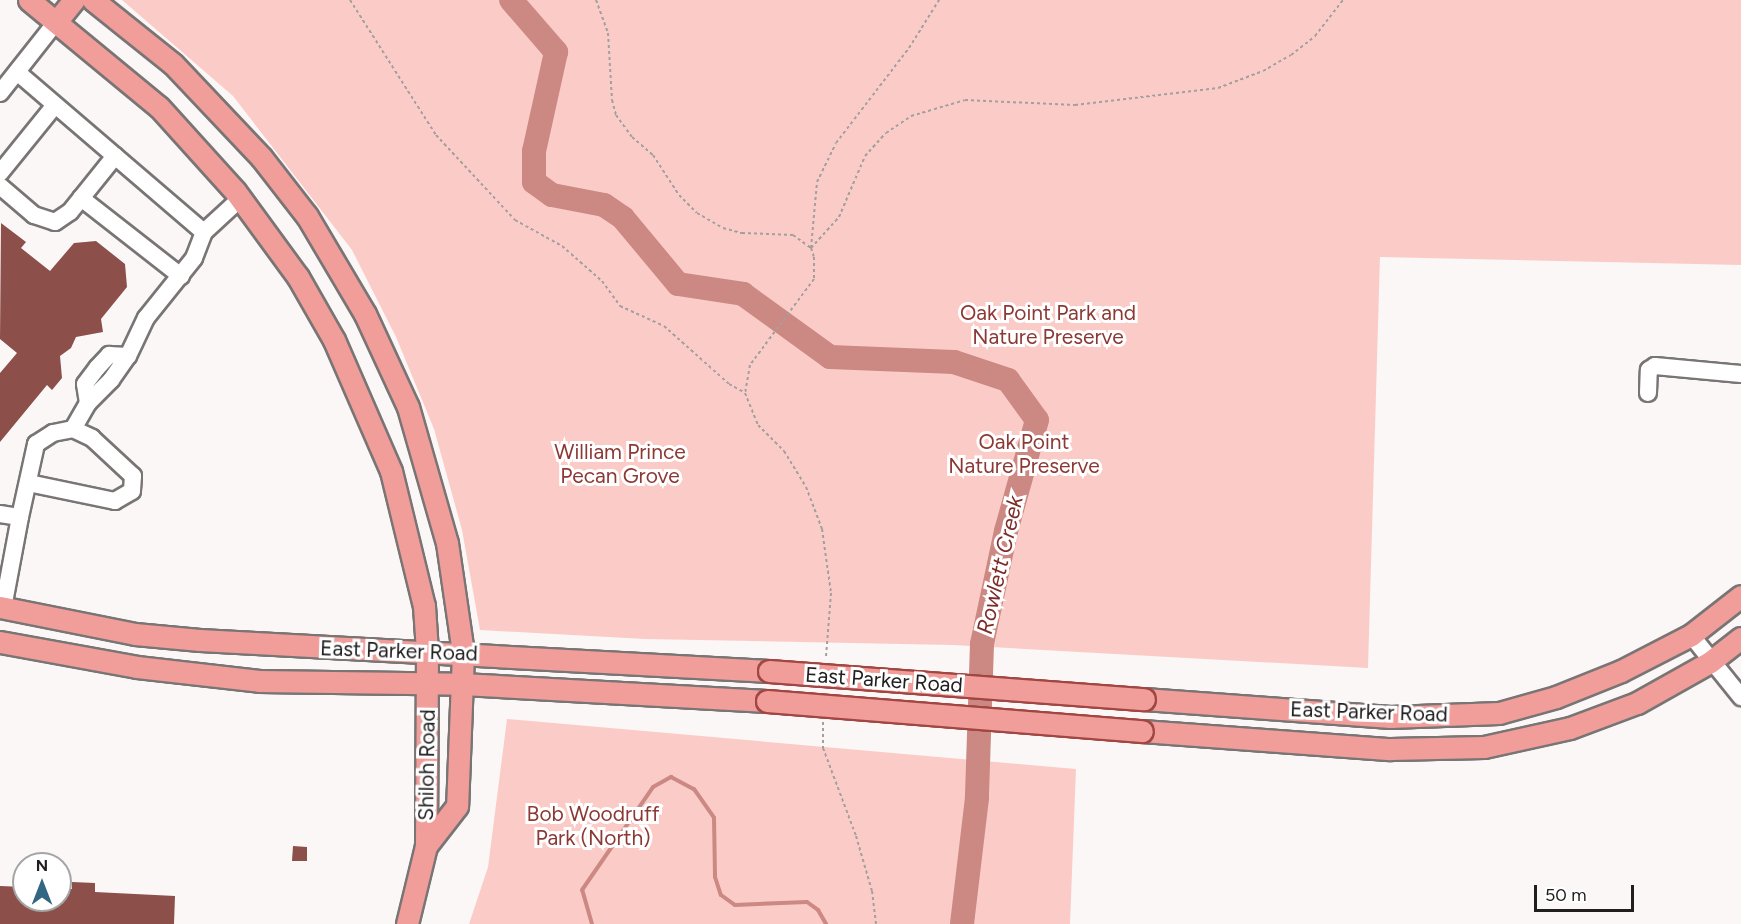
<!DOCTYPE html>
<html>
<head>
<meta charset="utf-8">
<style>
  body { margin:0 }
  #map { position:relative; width:1741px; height:924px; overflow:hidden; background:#fbf7f6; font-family:Figtree,sans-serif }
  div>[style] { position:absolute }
  .green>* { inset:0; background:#fbccc7 }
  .stream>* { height:4px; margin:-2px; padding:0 2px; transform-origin:2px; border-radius:2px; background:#cc8983 }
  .river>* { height:24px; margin:-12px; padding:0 12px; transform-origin:12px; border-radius:12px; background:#cc8983 }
  .building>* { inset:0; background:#8c4f4a }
  .path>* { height:2px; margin-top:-1px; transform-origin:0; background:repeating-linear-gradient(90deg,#a29f9f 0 3px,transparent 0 6px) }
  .roads { filter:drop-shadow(2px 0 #797575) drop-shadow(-2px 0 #797575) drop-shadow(0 2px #797575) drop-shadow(0 -2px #797575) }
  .minor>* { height:16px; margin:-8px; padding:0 8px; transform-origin:8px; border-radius:8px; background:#fff }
  .major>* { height:21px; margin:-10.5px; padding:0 10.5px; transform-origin:10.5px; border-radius:10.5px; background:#f19d9a }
  .bridges { filter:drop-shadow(2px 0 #a14642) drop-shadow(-2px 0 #a14642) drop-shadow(0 2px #a14642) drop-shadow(0 -2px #a14642) }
  .major-bridge>* { height:21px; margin:-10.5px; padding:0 10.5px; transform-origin:10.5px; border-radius:10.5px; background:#f19d9a }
  span { translate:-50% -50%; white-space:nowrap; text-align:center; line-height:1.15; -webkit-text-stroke:6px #fff; paint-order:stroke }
  .park-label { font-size:21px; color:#8c3935 }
  .street-label { font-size:21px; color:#201e1e }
  .water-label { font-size:22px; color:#7d2c29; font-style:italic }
  .north { position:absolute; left:12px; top:852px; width:60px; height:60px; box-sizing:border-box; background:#fff; border:2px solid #a6a5a5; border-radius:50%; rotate:0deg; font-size:16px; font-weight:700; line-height:24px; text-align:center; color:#201e1e }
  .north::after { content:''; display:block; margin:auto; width:21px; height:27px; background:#336683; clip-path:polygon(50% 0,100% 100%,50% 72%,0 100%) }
  .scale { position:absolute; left:1534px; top:885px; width:100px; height:27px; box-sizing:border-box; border:3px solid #201e1e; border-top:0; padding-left:8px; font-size:18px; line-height:21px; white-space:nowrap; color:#201e1e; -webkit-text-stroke:4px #fff; paint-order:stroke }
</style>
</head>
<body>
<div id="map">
  <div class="green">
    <i style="clip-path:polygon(122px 0,1741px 0,1741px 265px,1380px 257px,1368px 668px,953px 645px,645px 639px,480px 630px,462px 530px,434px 429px,396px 337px,352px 250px,233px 96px)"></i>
    <i style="clip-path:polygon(507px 719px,1076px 769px,1070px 924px,469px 924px,488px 867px)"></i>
  </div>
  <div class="stream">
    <i style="left:592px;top:924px;width:35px;rotate:-106deg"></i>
    <i style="left:582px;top:890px;width:125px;rotate:-55.4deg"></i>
    <i style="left:653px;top:787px;width:21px;rotate:-29deg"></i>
    <i style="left:671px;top:777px;width:26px;rotate:28deg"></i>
    <i style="left:694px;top:789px;width:35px;rotate:55deg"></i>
    <i style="left:714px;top:818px;width:59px;rotate:89deg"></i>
    <i style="left:715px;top:877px;width:19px;rotate:72deg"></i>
    <i style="left:721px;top:895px;width:17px;rotate:36deg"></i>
    <i style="left:735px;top:905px;width:72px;rotate:-2.4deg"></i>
    <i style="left:807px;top:902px;width:14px;rotate:36deg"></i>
    <i style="left:818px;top:910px;width:16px;rotate:60deg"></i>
  </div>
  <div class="river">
    <i style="left:511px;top:0;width:69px;rotate:49.1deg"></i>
    <i style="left:556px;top:52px;width:101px;rotate:102.5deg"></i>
    <i style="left:534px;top:151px;width:31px;rotate:90deg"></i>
    <i style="left:534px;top:182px;width:22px;rotate:36deg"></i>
    <i style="left:552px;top:195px;width:53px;rotate:10.9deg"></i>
    <i style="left:604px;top:205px;width:23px;rotate:34deg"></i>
    <i style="left:623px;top:218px;width:86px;rotate:50.2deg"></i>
    <i style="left:678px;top:284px;width:66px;rotate:8.7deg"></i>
    <i style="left:743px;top:294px;width:107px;rotate:35.9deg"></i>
    <i style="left:830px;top:357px;width:124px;rotate:2.3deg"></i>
    <i style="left:954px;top:362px;width:57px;rotate:18.4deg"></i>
    <i style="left:1008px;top:380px;width:49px;rotate:54.1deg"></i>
    <i style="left:1037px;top:420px;width:115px;rotate:105.6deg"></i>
    <i style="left:1006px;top:531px;width:116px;rotate:102deg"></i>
    <i style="left:982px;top:644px;width:154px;rotate:91.9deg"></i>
    <i style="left:977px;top:798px;width:127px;rotate:96.8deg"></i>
  </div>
  <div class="building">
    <i style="clip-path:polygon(1px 223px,26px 242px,21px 248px,50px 271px,74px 243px,96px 241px,125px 264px,127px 287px,101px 319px,103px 332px,76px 337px,71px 348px,60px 356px,62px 378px,52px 390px,47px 385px,0 442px,0 373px,17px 353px,0 339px)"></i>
    <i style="clip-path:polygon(293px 846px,307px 847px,307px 861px,292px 861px)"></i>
    <i style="clip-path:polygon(72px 882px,95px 883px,95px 892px,175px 896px,174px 924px,0 924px,0 886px,24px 887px,24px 900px,60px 900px,60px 889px,72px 889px)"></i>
  </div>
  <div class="path">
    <i style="left:350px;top:0;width:160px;rotate:57.5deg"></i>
    <i style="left:436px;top:135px;width:116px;rotate:47.1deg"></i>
    <i style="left:515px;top:220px;width:54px;rotate:29deg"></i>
    <i style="left:562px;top:246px;width:53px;rotate:41.2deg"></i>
    <i style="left:602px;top:281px;width:31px;rotate:54deg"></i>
    <i style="left:620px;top:306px;width:48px;rotate:24.4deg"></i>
    <i style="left:664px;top:326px;width:87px;rotate:41.7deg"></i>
    <i style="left:729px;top:384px;width:18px;rotate:29deg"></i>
    <i style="left:596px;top:0;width:35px;rotate:70deg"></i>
    <i style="left:608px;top:33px;width:67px;rotate:86.6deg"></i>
    <i style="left:612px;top:100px;width:16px;rotate:75deg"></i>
    <i style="left:616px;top:115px;width:27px;rotate:54deg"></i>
    <i style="left:632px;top:137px;width:28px;rotate:41deg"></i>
    <i style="left:653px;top:155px;width:48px;rotate:57deg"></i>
    <i style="left:679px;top:195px;width:25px;rotate:45deg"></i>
    <i style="left:697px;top:213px;width:30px;rotate:30deg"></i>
    <i style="left:723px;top:228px;width:20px;rotate:15deg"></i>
    <i style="left:742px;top:233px;width:51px;rotate:2.2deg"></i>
    <i style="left:793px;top:235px;width:22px;rotate:36deg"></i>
    <i style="left:811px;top:248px;width:9px;rotate:72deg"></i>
    <i style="left:814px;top:257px;width:22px;rotate:90deg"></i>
    <i style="left:814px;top:279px;width:107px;rotate:126.7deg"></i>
    <i style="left:750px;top:365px;width:28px;rotate:100deg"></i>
    <i style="left:745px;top:393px;width:35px;rotate:68deg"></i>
    <i style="left:758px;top:425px;width:37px;rotate:45deg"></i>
    <i style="left:784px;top:451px;width:42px;rotate:58.6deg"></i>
    <i style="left:806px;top:487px;width:45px;rotate:69.1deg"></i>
    <i style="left:822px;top:529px;width:65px;rotate:82deg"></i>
    <i style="left:831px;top:593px;width:64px;rotate:94.5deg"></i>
    <i style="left:811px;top:248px;width:42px;rotate:-47.9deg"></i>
    <i style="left:839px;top:217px;width:66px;rotate:-66.9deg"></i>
    <i style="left:865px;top:156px;width:31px;rotate:-48deg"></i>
    <i style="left:886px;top:133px;width:30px;rotate:-34deg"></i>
    <i style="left:911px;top:116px;width:56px;rotate:-16.5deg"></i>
    <i style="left:965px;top:100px;width:110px;rotate:2.6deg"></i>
    <i style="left:1075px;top:105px;width:144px;rotate:-6.8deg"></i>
    <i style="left:1218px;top:88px;width:48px;rotate:-20.7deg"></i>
    <i style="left:1263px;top:71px;width:32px;rotate:-30deg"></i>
    <i style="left:1291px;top:55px;width:31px;rotate:-38deg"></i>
    <i style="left:1315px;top:36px;width:46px;rotate:-52.1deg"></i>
    <i style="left:811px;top:248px;width:66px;rotate:-84.8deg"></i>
    <i style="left:817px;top:182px;width:43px;rotate:-64deg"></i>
    <i style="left:836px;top:143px;width:120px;rotate:-52.5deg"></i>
    <i style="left:909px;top:48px;width:57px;rotate:-58deg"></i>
    <i style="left:823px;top:722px;width:26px;rotate:90deg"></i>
    <i style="left:823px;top:748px;width:94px;rotate:69.4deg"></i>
    <i style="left:856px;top:836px;width:57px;rotate:73.8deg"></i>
    <i style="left:872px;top:891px;width:33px;rotate:83deg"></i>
  </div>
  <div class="roads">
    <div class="minor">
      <i style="left:17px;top:72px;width:246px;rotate:40.6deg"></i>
      <i style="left:0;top:93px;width:90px;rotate:-51.7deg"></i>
      <i style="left:0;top:173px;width:87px;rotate:-51deg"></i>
      <i style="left:0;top:186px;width:45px;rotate:40.5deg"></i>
      <i style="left:34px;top:215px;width:22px;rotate:18deg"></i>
      <i style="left:55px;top:222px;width:18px;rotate:-34deg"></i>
      <i style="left:70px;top:212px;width:72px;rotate:-51.2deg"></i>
      <i style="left:81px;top:198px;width:127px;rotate:38deg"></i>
      <i style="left:1648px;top:393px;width:23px;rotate:-88deg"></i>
      <i style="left:1649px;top:370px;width:7px;rotate:-34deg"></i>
      <i style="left:1655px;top:366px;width:86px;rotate:5.3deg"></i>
      <i style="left:88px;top:403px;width:19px;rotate:-99deg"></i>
      <i style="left:85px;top:384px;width:20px;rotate:-53deg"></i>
      <i style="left:97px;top:368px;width:18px;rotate:-47deg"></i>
      <i style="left:109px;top:355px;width:19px;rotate:3deg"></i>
      <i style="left:73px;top:429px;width:30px;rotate:-60deg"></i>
      <i style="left:88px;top:403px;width:33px;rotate:-45deg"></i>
      <i style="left:111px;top:380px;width:29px;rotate:-55deg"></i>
      <i style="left:128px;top:356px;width:42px;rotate:-64.7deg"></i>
      <i style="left:146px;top:318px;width:77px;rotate:-51.3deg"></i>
      <i style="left:194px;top:258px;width:28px;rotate:-69deg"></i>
      <i style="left:204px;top:232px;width:50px;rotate:-42.6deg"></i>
      <i style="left:0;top:514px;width:20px;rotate:9deg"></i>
      <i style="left:3px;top:608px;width:93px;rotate:-79.4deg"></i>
      <i style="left:20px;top:517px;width:75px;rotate:-77.6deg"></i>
      <i style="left:36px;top:444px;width:20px;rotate:-33deg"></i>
      <i style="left:53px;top:433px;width:20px;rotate:-11deg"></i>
      <i style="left:73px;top:429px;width:21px;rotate:25deg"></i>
      <i style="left:92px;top:438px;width:56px;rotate:42.8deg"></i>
      <i style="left:133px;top:476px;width:15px;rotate:94deg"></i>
      <i style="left:132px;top:491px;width:20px;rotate:150deg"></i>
      <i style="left:115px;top:501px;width:89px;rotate:-168.3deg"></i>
      <i style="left:1691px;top:635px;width:80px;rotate:51.1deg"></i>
    </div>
    <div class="major">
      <i style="left:29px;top:0;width:168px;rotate:39.5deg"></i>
      <i style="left:159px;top:107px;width:113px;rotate:47.9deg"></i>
      <i style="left:235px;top:191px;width:107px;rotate:53.8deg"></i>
      <i style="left:298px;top:277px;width:73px;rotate:60.3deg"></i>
      <i style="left:334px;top:340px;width:143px;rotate:66.5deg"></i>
      <i style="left:391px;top:471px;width:139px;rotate:76.3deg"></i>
      <i style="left:424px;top:606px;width:45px;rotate:86.2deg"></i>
      <i style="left:427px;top:651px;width:195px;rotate:90.3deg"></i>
      <i style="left:426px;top:846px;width:80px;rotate:103.7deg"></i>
      <i style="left:93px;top:0;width:102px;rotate:38.7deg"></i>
      <i style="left:173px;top:64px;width:128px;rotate:46.6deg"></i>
      <i style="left:261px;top:157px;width:75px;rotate:52.1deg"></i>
      <i style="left:307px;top:216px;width:114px;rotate:59.4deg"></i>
      <i style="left:365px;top:314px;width:102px;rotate:65.2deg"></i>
      <i style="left:408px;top:407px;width:141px;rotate:74deg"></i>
      <i style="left:447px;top:543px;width:111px;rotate:81.7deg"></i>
      <i style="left:463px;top:653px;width:153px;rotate:92.2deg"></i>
      <i style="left:457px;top:806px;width:51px;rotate:127.8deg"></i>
      <i style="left:56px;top:22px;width:28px;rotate:-51deg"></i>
      <i style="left:0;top:607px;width:138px;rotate:11.3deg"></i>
      <i style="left:135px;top:634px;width:65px;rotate:5.3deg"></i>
      <i style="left:200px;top:640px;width:570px;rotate:3.12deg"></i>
      <i style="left:0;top:642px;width:139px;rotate:10.3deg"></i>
      <i style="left:137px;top:667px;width:123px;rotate:6.5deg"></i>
      <i style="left:259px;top:681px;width:203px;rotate:0.8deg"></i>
      <i style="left:462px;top:684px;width:305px;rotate:3.2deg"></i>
      <i style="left:1144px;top:699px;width:247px;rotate:4.2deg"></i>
      <i style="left:1390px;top:717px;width:109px;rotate:-2.1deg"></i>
      <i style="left:1499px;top:713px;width:59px;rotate:-15.7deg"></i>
      <i style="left:1556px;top:697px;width:70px;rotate:-21.8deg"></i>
      <i style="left:1621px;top:671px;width:79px;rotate:-27.2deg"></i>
      <i style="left:1691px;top:635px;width:63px;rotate:-38deg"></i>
      <i style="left:1142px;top:731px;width:249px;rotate:4.2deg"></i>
      <i style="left:1390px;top:749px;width:94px;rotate:-1.2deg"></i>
      <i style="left:1484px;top:747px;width:88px;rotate:-12.5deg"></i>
      <i style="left:1570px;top:728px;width:72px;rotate:-20.5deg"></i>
      <i style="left:1637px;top:703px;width:84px;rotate:-29.3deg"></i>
      <i style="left:1710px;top:662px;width:39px;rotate:-38deg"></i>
    </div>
  </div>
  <div class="bridges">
    <div class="major-bridge">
      <i style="left:769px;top:671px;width:376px;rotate:4.3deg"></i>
      <i style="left:767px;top:701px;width:376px;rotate:4.6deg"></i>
    </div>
  </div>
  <div class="park-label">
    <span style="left:1048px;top:325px">Oak Point Park and<br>Nature Preserve</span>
    <span style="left:1024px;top:454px">Oak Point<br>Nature Preserve</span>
    <span style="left:620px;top:464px">William Prince<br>Pecan Grove</span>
    <span style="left:593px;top:826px">Bob Woodruff<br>Park (North)</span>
  </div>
  <div class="street-label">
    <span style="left:399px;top:651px;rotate:2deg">East Parker Road</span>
    <span style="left:884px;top:680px;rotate:4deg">East Parker Road</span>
    <span style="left:1369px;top:712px;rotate:2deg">East Parker Road</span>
    <span style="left:427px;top:765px;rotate:-89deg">Shiloh Road</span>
  </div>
  <div class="water-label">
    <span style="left:1000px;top:565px;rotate:-77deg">Rowlett Creek</span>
  </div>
  <div class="north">N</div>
  <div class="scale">50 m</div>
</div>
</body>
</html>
